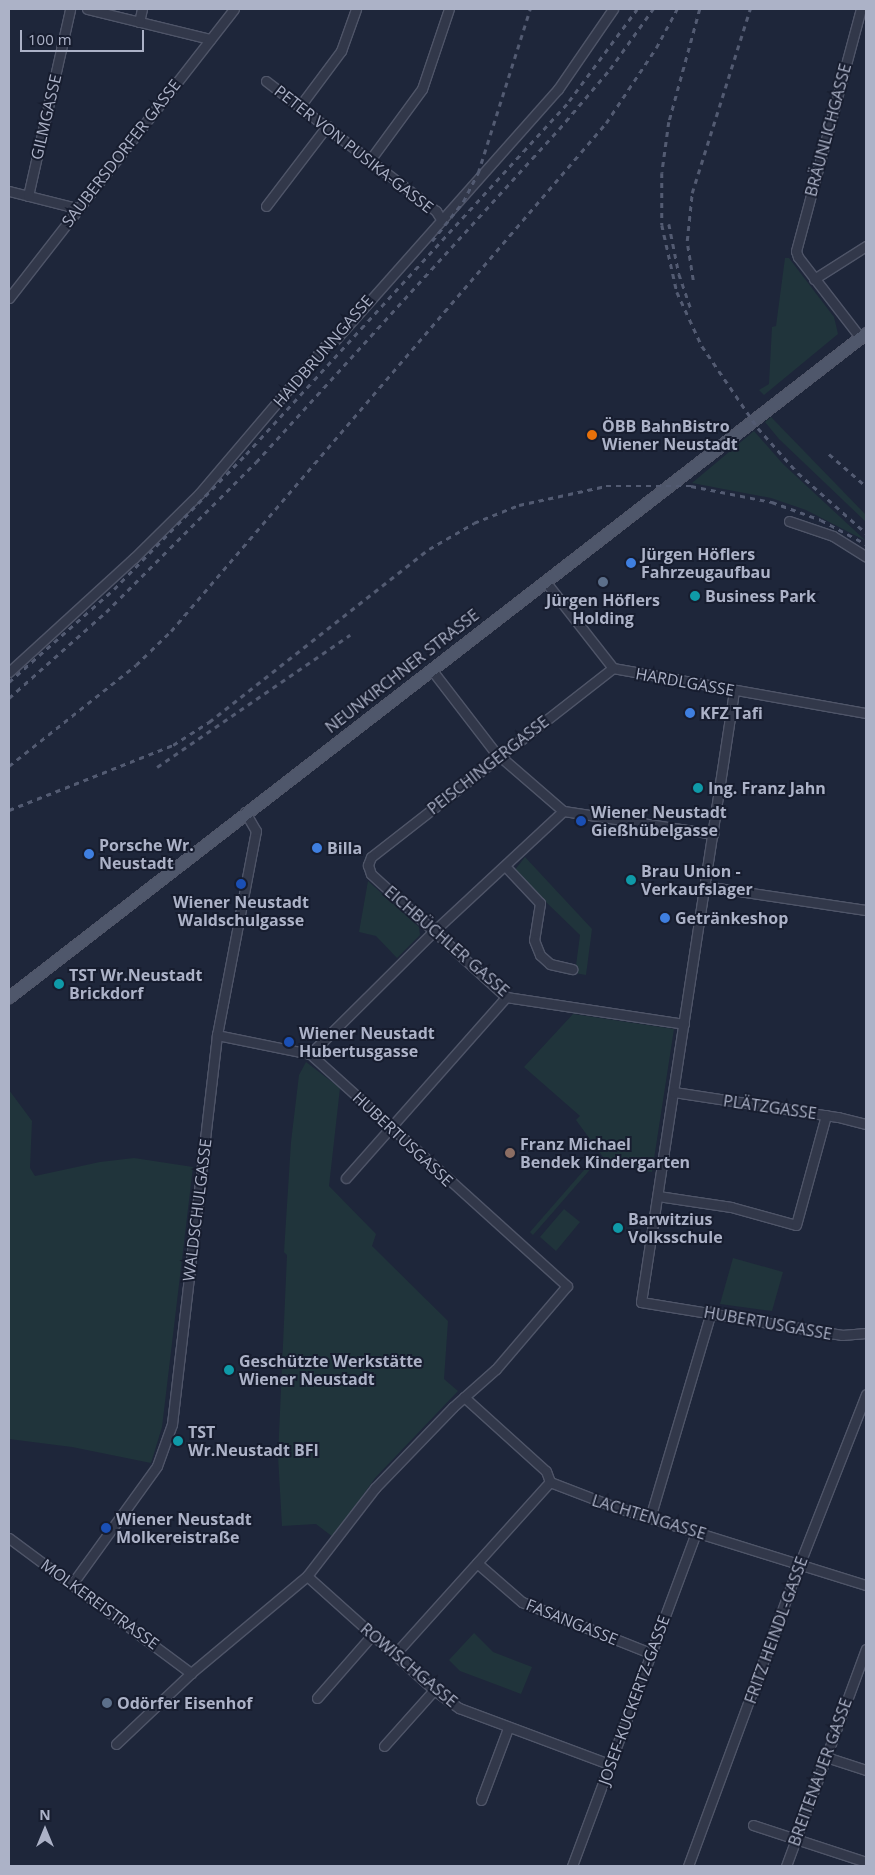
<!DOCTYPE html>
<html>
<head>
<meta charset="utf-8">
<style>
  body { margin:0 }
  #map { position:relative; width:875px; height:1875px; overflow:hidden; background:#1e263a; font-family:"Open Sans",sans-serif }
  div>[style] { position:absolute }
  .green>* { inset:0; background:#20343b }
  .roads { filter:drop-shadow(1px 0 #4f5568) drop-shadow(-1px 0 #4f5568) drop-shadow(0 1px #4f5568) drop-shadow(0 -1px #4f5568) }
  .minor>* { height:9px; margin:-4.5px; padding:0 4.5px; transform-origin:4.5px; border-radius:4.5px; background:#32384a }
  .major>* { height:11px; margin:-5.5px; padding:0 5.5px; transform-origin:5.5px; border-radius:5.5px; background:#4f576b }
  .rail>* { height:2.5px; margin-top:-1.25px; transform-origin:0; background:repeating-linear-gradient(90deg,#535b72 0 5px,transparent 0 10px) }
  .dots>* { width:14px; height:14px; translate:-50% -50%; box-sizing:border-box; border:2px solid #171d2f; border-radius:50% }
  span { translate:-50% -50%; white-space:nowrap; text-align:center; line-height:1.15; -webkit-text-stroke:4px #171d2f; paint-order:stroke }
  .street-label { font-size:16px; color:#acb2c7 }
  .poi-label { font-size:16px; color:#acb2c7; font-weight:700 }
  .left { translate:0 -50%; text-align:left }
  .frame { position:absolute; inset:0; border:10px solid #acb2c7; pointer-events:none }
  .north { position:absolute; left:20px; top:1805px; width:50px; height:50px; -webkit-text-stroke:4px #171d2f; paint-order:stroke; rotate:0deg; font-size:14px; font-weight:700; line-height:20px; text-align:center; color:#acb2c7 }
  .north::after { content:''; display:block; margin:auto; width:18px; height:22px; background:#acb2c7; clip-path:polygon(50% 0,100% 100%,50% 72%,0 100%) }
  .scale { position:absolute; left:20px; top:30px; width:124px; height:22px; box-sizing:border-box; border:2px solid #acb2c7; border-top:0; padding-left:6px; font-size:15px; line-height:18px; white-space:nowrap; color:#acb2c7; -webkit-text-stroke:4px #171d2f; paint-order:stroke }
</style>
</head>
<body>
<div id="map">
  <div class="green">
    <i style="clip-path:polygon(785px 258px,789px 258px,834px 317px,838px 334px,764px 395px,759px 390px,769px 384px,772px 327px,776px 326px)"></i>
    <i style="clip-path:polygon(771px 417px,866px 515px,866px 522px,779px 439px,765px 422px)"></i>
    <i style="clip-path:polygon(754px 431px,783px 464px,866px 541px,806px 510px,771px 498px,692px 483px)"></i>
    <i style="clip-path:polygon(525px 857px,592px 929px,586px 975px,575px 973px,580px 935px,514px 871px)"></i>
    <i style="clip-path:polygon(368px 881px,419px 927px,420px 935px,397px 958px,376px 936px,359px 932px)"></i>
    <i style="clip-path:polygon(573px 1014px,674px 1029px,652px 1172px,614px 1167px,603px 1157px,576px 1120px,580px 1116px,524px 1067px)"></i>
    <i style="clip-path:polygon(306px 1062px,340px 1088px,329px 1186px,376px 1234px,372px 1246px,448px 1321px,444px 1379px,458px 1391px,375px 1478px,333px 1537px,316px 1524px,282px 1526px,278px 1456px,287px 1255px,284px 1252px,291px 1142px,299px 1075px)"></i>
    <i style="clip-path:polygon(9px 1090px,32px 1121px,30px 1168px,35px 1176px,100px 1162px,134px 1158px,193px 1167px,162px 1427px,151px 1463px,72px 1447px,9px 1439px)"></i>
    <i style="clip-path:polygon(591px 1162px,594px 1165px,533px 1235px,530px 1232px)"></i>
    <i style="clip-path:polygon(564px 1209px,580px 1222px,556px 1251px,540px 1237px)"></i>
    <i style="clip-path:polygon(733px 1258px,783px 1272px,772px 1311px,720px 1304px)"></i>
    <i style="clip-path:polygon(474px 1633px,493px 1652px,532px 1667px,521px 1694px,460px 1671px,449px 1660px)"></i>
  </div>
  <div class="roads">
    <div class="minor">
      <i style="left:87px;top:9px;width:127px;rotate:13.7deg"></i>
      <i style="left:139px;top:22px;width:13px;rotate:-77deg"></i>
      <i style="left:266px;top:81px;width:214px;rotate:37.4deg"></i>
      <i style="left:436px;top:211px;width:9px;rotate:58deg"></i>
      <i style="left:300px;top:106px;width:69px;rotate:-53.3deg"></i>
      <i style="left:341px;top:51px;width:45px;rotate:-70.3deg"></i>
      <i style="left:370px;top:160px;width:88px;rotate:-53.8deg"></i>
      <i style="left:422px;top:89px;width:84px;rotate:-71.4deg"></i>
      <i style="left:9px;top:191px;width:69px;rotate:14.2deg"></i>
      <i style="left:28px;top:196px;width:192px;rotate:-77.3deg"></i>
      <i style="left:266px;top:206px;width:101px;rotate:-52.7deg"></i>
      <i style="left:814px;top:279px;width:62px;rotate:-32.4deg"></i>
      <i style="left:9px;top:298px;width:366px;rotate:-52.1deg"></i>
      <i style="left:856px;top:332px;width:95px;rotate:-127.7deg"></i>
      <i style="left:798px;top:257px;width:6px;rotate:-108deg"></i>
      <i style="left:796px;top:251px;width:251px;rotate:-75deg"></i>
      <i style="left:789px;top:521px;width:46px;rotate:18.8deg"></i>
      <i style="left:833px;top:536px;width:39px;rotate:32deg"></i>
      <i style="left:545px;top:581px;width:110px;rotate:52deg"></i>
      <i style="left:613px;top:668px;width:257px;rotate:10.1deg"></i>
      <i style="left:613px;top:668px;width:307px;rotate:142deg"></i>
      <i style="left:371px;top:857px;width:9px;rotate:111deg"></i>
      <i style="left:368px;top:865px;width:9px;rotate:72deg"></i>
      <i style="left:371px;top:874px;width:183px;rotate:42.3deg"></i>
      <i style="left:506px;top:997px;width:180px;rotate:8.6deg"></i>
      <i style="left:431px;top:669px;width:105px;rotate:52.4deg"></i>
      <i style="left:495px;top:752px;width:90px;rotate:40.9deg"></i>
      <i style="left:563px;top:811px;width:152px;rotate:8.7deg"></i>
      <i style="left:9px;top:672px;width:169px;rotate:-42.4deg"></i>
      <i style="left:134px;top:558px;width:91px;rotate:-44.6deg"></i>
      <i style="left:199px;top:494px;width:196px;rotate:-49.6deg"></i>
      <i style="left:326px;top:345px;width:12px;rotate:-31deg"></i>
      <i style="left:336px;top:339px;width:334px;rotate:-48.4deg"></i>
      <i style="left:558px;top:89px;width:97px;rotate:-55.5deg"></i>
      <i style="left:734px;top:691px;width:618px;rotate:98.65deg"></i>
      <i style="left:641px;top:1302px;width:204px;rotate:9.3deg"></i>
      <i style="left:842px;top:1335px;width:24px;rotate:-5deg"></i>
      <i style="left:505px;top:866px;width:51px;rotate:46.6deg"></i>
      <i style="left:540px;top:903px;width:37px;rotate:99deg"></i>
      <i style="left:534px;top:940px;width:16px;rotate:68deg"></i>
      <i style="left:540px;top:955px;width:13px;rotate:42deg"></i>
      <i style="left:550px;top:964px;width:23px;rotate:13deg"></i>
      <i style="left:705px;top:886px;width:163px;rotate:8.5deg"></i>
      <i style="left:310px;top:1054px;width:175px;rotate:-44.8deg"></i>
      <i style="left:434px;top:931px;width:176px;rotate:-42.9deg"></i>
      <i style="left:674px;top:1092px;width:166px;rotate:8.7deg"></i>
      <i style="left:838px;top:1117px;width:29px;rotate:14deg"></i>
      <i style="left:346px;top:1178px;width:242px;rotate:-48.5deg"></i>
      <i style="left:658px;top:1196px;width:74px;rotate:8.6deg"></i>
      <i style="left:731px;top:1207px;width:67px;rotate:15.5deg"></i>
      <i style="left:796px;top:1225px;width:114px;rotate:-74.7deg"></i>
      <i style="left:464px;top:1397px;width:110px;rotate:42.1deg"></i>
      <i style="left:546px;top:1471px;width:12px;rotate:70deg"></i>
      <i style="left:550px;top:1482px;width:70px;rotate:21deg"></i>
      <i style="left:615px;top:1507px;width:263px;rotate:17.3deg"></i>
      <i style="left:650px;top:1518px;width:215px;rotate:-73.5deg"></i>
      <i style="left:9px;top:1538px;width:227px;rotate:36.6deg"></i>
      <i style="left:477px;top:1563px;width:60px;rotate:40.9deg"></i>
      <i style="left:522px;top:1602px;width:138px;rotate:21.7deg"></i>
      <i style="left:307px;top:1576px;width:171px;rotate:41.9deg"></i>
      <i style="left:434px;top:1690px;width:31px;rotate:36deg"></i>
      <i style="left:459px;top:1708px;width:160px;rotate:20.5deg"></i>
      <i style="left:72px;top:1584px;width:145px;rotate:-54.2deg"></i>
      <i style="left:157px;top:1466px;width:45px;rotate:-70.3deg"></i>
      <i style="left:172px;top:1424px;width:392px;rotate:-83.4deg"></i>
      <i style="left:217px;top:1035px;width:208px;rotate:-79.2deg"></i>
      <i style="left:256px;top:831px;width:22px;rotate:-120deg"></i>
      <i style="left:395px;top:1654px;width:232px;rotate:-48deg"></i>
      <i style="left:317px;top:1698px;width:85px;rotate:-48.8deg"></i>
      <i style="left:116px;top:1744px;width:103px;rotate:-43.4deg"></i>
      <i style="left:191px;top:1673px;width:151px;rotate:-39.9deg"></i>
      <i style="left:307px;top:1576px;width:111px;rotate:-52.3deg"></i>
      <i style="left:375px;top:1488px;width:112px;rotate:-46.1deg"></i>
      <i style="left:453px;top:1407px;width:57px;rotate:-41.5deg"></i>
      <i style="left:496px;top:1369px;width:109px;rotate:-49.5deg"></i>
      <i style="left:567px;top:1286px;width:346px;rotate:-137.9deg"></i>
      <i style="left:310px;top:1054px;width:95px;rotate:-168.5deg"></i>
      <i style="left:384px;top:1746px;width:75px;rotate:-48.2deg"></i>
      <i style="left:826px;top:1757px;width:42px;rotate:18deg"></i>
      <i style="left:481px;top:1800px;width:77px;rotate:-69.4deg"></i>
      <i style="left:753px;top:1825px;width:119px;rotate:18.1deg"></i>
      <i style="left:572px;top:1866px;width:355px;rotate:-69.6deg"></i>
      <i style="left:688px;top:1866px;width:312px;rotate:-69.8deg"></i>
      <i style="left:796px;top:1573px;width:192px;rotate:-68.6deg"></i>
      <i style="left:786px;top:1866px;width:231px;rotate:-69.8deg"></i>
    </div>
    <div class="major">
      <i style="left:9px;top:997px;width:1084px;rotate:-37.77deg"></i>
    </div>
  </div>
  <div class="rail">
    <i style="left:700px;top:9px;width:117px;rotate:105.3deg"></i>
    <i style="left:669px;top:122px;width:51px;rotate:97.8deg"></i>
    <i style="left:662px;top:173px;width:52px;rotate:90deg"></i>
    <i style="left:662px;top:225px;width:69px;rotate:77.4deg"></i>
    <i style="left:677px;top:292px;width:60px;rotate:65.2deg"></i>
    <i style="left:702px;top:346px;width:99px;rotate:55.7deg"></i>
    <i style="left:758px;top:428px;width:60px;rotate:48.4deg"></i>
    <i style="left:798px;top:473px;width:91px;rotate:41.4deg"></i>
    <i style="left:669px;top:224px;width:51px;rotate:78.7deg"></i>
    <i style="left:679px;top:274px;width:36px;rotate:71deg"></i>
    <i style="left:432px;top:241px;width:50px;rotate:-51.5deg"></i>
    <i style="left:463px;top:202px;width:33px;rotate:-63deg"></i>
    <i style="left:478px;top:173px;width:172px;rotate:-72.4deg"></i>
    <i style="left:693px;top:280px;width:39px;rotate:-99deg"></i>
    <i style="left:687px;top:241px;width:48px;rotate:-84.1deg"></i>
    <i style="left:692px;top:193px;width:193px;rotate:-72.5deg"></i>
    <i style="left:829px;top:454px;width:49px;rotate:40.9deg"></i>
    <i style="left:9px;top:682px;width:140px;rotate:-41.5deg"></i>
    <i style="left:114px;top:589px;width:189px;rotate:-45.6deg"></i>
    <i style="left:246px;top:454px;width:478px;rotate:-47.5deg"></i>
    <i style="left:569px;top:101px;width:114px;rotate:-53.5deg"></i>
    <i style="left:9px;top:698px;width:130px;rotate:-41.6deg"></i>
    <i style="left:106px;top:612px;width:212px;rotate:-45deg"></i>
    <i style="left:256px;top:462px;width:450px;rotate:-47.7deg"></i>
    <i style="left:559px;top:129px;width:79px;rotate:-49.6deg"></i>
    <i style="left:610px;top:69px;width:74px;rotate:-54.4deg"></i>
    <i style="left:9px;top:766px;width:162px;rotate:-38.5deg"></i>
    <i style="left:136px;top:665px;width:49px;rotate:-44.2deg"></i>
    <i style="left:171px;top:631px;width:669px;rotate:-49.43deg"></i>
    <i style="left:606px;top:123px;width:90px;rotate:-56.3deg"></i>
    <i style="left:656px;top:48px;width:44px;rotate:-61.7deg"></i>
    <i style="left:157px;top:767px;width:234px;rotate:-34.4deg"></i>
    <i style="left:9px;top:810px;width:176px;rotate:-21.6deg"></i>
    <i style="left:173px;top:745px;width:43px;rotate:-32.6deg"></i>
    <i style="left:209px;top:722px;width:280px;rotate:-38.2deg"></i>
    <i style="left:429px;top:549px;width:52px;rotate:-30deg"></i>
    <i style="left:474px;top:523px;width:48px;rotate:-21.8deg"></i>
    <i style="left:519px;top:505px;width:89px;rotate:-12.3deg"></i>
    <i style="left:606px;top:486px;width:85px"></i>
    <i style="left:691px;top:486px;width:83px;rotate:11.2deg"></i>
    <i style="left:772px;top:502px;width:52px;rotate:20.2deg"></i>
    <i style="left:821px;top:520px;width:51px;rotate:28.1deg"></i>
  </div>
  <div class="dots">
    <i style="left:592px;top:435px;background:#e8710a"></i>
    <i style="left:631px;top:563px;background:#3f7fe0"></i>
    <i style="left:603px;top:582px;background:#5c6f8a"></i>
    <i style="left:695px;top:596px;background:#0f9aa8"></i>
    <i style="left:690px;top:713px;background:#3f7fe0"></i>
    <i style="left:698px;top:788px;background:#0f9aa8"></i>
    <i style="left:581px;top:821px;background:#1a4fb4"></i>
    <i style="left:317px;top:848px;background:#3f7fe0"></i>
    <i style="left:89px;top:854px;background:#3f7fe0"></i>
    <i style="left:631px;top:880px;background:#0f9aa8"></i>
    <i style="left:241px;top:884px;background:#1a4fb4"></i>
    <i style="left:665px;top:918px;background:#3f7fe0"></i>
    <i style="left:59px;top:984px;background:#0f9aa8"></i>
    <i style="left:289px;top:1042px;background:#1a4fb4"></i>
    <i style="left:510px;top:1153px;background:#8d6e63"></i>
    <i style="left:618px;top:1228px;background:#0f9aa8"></i>
    <i style="left:229px;top:1370px;background:#0f9aa8"></i>
    <i style="left:178px;top:1441px;background:#0f9aa8"></i>
    <i style="left:106px;top:1528px;background:#1a4fb4"></i>
    <i style="left:107px;top:1703px;background:#5c6f8a"></i>
  </div>
  <div class="street-label">
    <span style="left:46px;top:117px;rotate:-77deg">GILMGASSE</span>
    <span style="left:828px;top:130px;rotate:-75deg">BRÄUNLICHGASSE</span>
    <span style="left:354px;top:149px;rotate:38deg">PETER VON PUSIKA-GASSE</span>
    <span style="left:121px;top:153px;rotate:-52deg">SAUBERSDORFER GASSE</span>
    <span style="left:323px;top:351px;rotate:-49deg">HAIDBRUNNGASSE</span>
    <span style="left:402px;top:671px;rotate:-38deg">NEUNKIRCHNER STRASSE</span>
    <span style="left:685px;top:682px;rotate:10deg">HARDLGASSE</span>
    <span style="left:488px;top:765px;rotate:-38deg">PEISCHINGERGASSE</span>
    <span style="left:447px;top:941px;rotate:41deg">EICHBÜCHLER GASSE</span>
    <span style="left:770px;top:1107px;rotate:8deg">PLÄTZGASSE</span>
    <span style="left:403px;top:1139px;rotate:43deg">HUBERTUSGASSE</span>
    <span style="left:197px;top:1210px;rotate:-83deg">WALDSCHULGASSE</span>
    <span style="left:768px;top:1323px;rotate:10deg">HUBERTUSGASSE</span>
    <span style="left:649px;top:1517px;rotate:17deg">LACHTENGASSE</span>
    <span style="left:100px;top:1604px;rotate:36deg">MOLKEREISTRASSE</span>
    <span style="left:572px;top:1622px;rotate:22deg">FASANGASSE</span>
    <span style="left:776px;top:1630px;rotate:-70deg">FRITZ HEINDL-GASSE</span>
    <span style="left:409px;top:1665px;rotate:40deg">ROWISCHGASSE</span>
    <span style="left:634px;top:1700px;rotate:-70deg">JOSEF-KUCKERTZ-GASSE</span>
    <span style="left:820px;top:1772px;rotate:-70deg">BREITENAUER GASSE</span>
  </div>
  <div class="poi-label">
    <span class="left" style="left:602px;top:435px">ÖBB BahnBistro<br>Wiener Neustadt</span>
    <span class="left" style="left:641px;top:563px">Jürgen Höflers<br>Fahrzeugaufbau</span>
    <span class="left" style="left:705px;top:596px">Business Park</span>
    <span style="left:603px;top:609px">Jürgen Höflers<br>Holding</span>
    <span class="left" style="left:700px;top:713px">KFZ Tafi</span>
    <span class="left" style="left:708px;top:788px">Ing. Franz Jahn</span>
    <span class="left" style="left:591px;top:821px">Wiener Neustadt<br>Gießhübelgasse</span>
    <span class="left" style="left:99px;top:854px">Porsche Wr.<br>Neustadt</span>
    <span class="left" style="left:327px;top:848px">Billa</span>
    <span class="left" style="left:641px;top:880px">Brau Union -<br>Verkaufslager</span>
    <span style="left:241px;top:911px">Wiener Neustadt<br>Waldschulgasse</span>
    <span class="left" style="left:675px;top:918px">Getränkeshop</span>
    <span class="left" style="left:69px;top:984px">TST Wr.Neustadt<br>Brickdorf</span>
    <span class="left" style="left:299px;top:1042px">Wiener Neustadt<br>Hubertusgasse</span>
    <span class="left" style="left:520px;top:1153px">Franz Michael<br>Bendek Kindergarten</span>
    <span class="left" style="left:628px;top:1228px">Barwitzius<br>Volksschule</span>
    <span class="left" style="left:239px;top:1370px">Geschützte Werkstätte<br>Wiener Neustadt</span>
    <span class="left" style="left:188px;top:1441px">TST<br>Wr.Neustadt BFI</span>
    <span class="left" style="left:116px;top:1528px">Wiener Neustadt<br>Molkereistraße</span>
    <span class="left" style="left:117px;top:1703px">Odörfer Eisenhof</span>
  </div>
  <div class="frame"></div>
  <div class="north">N</div>
  <div class="scale">100 m</div>
</div>
</body>
</html>
